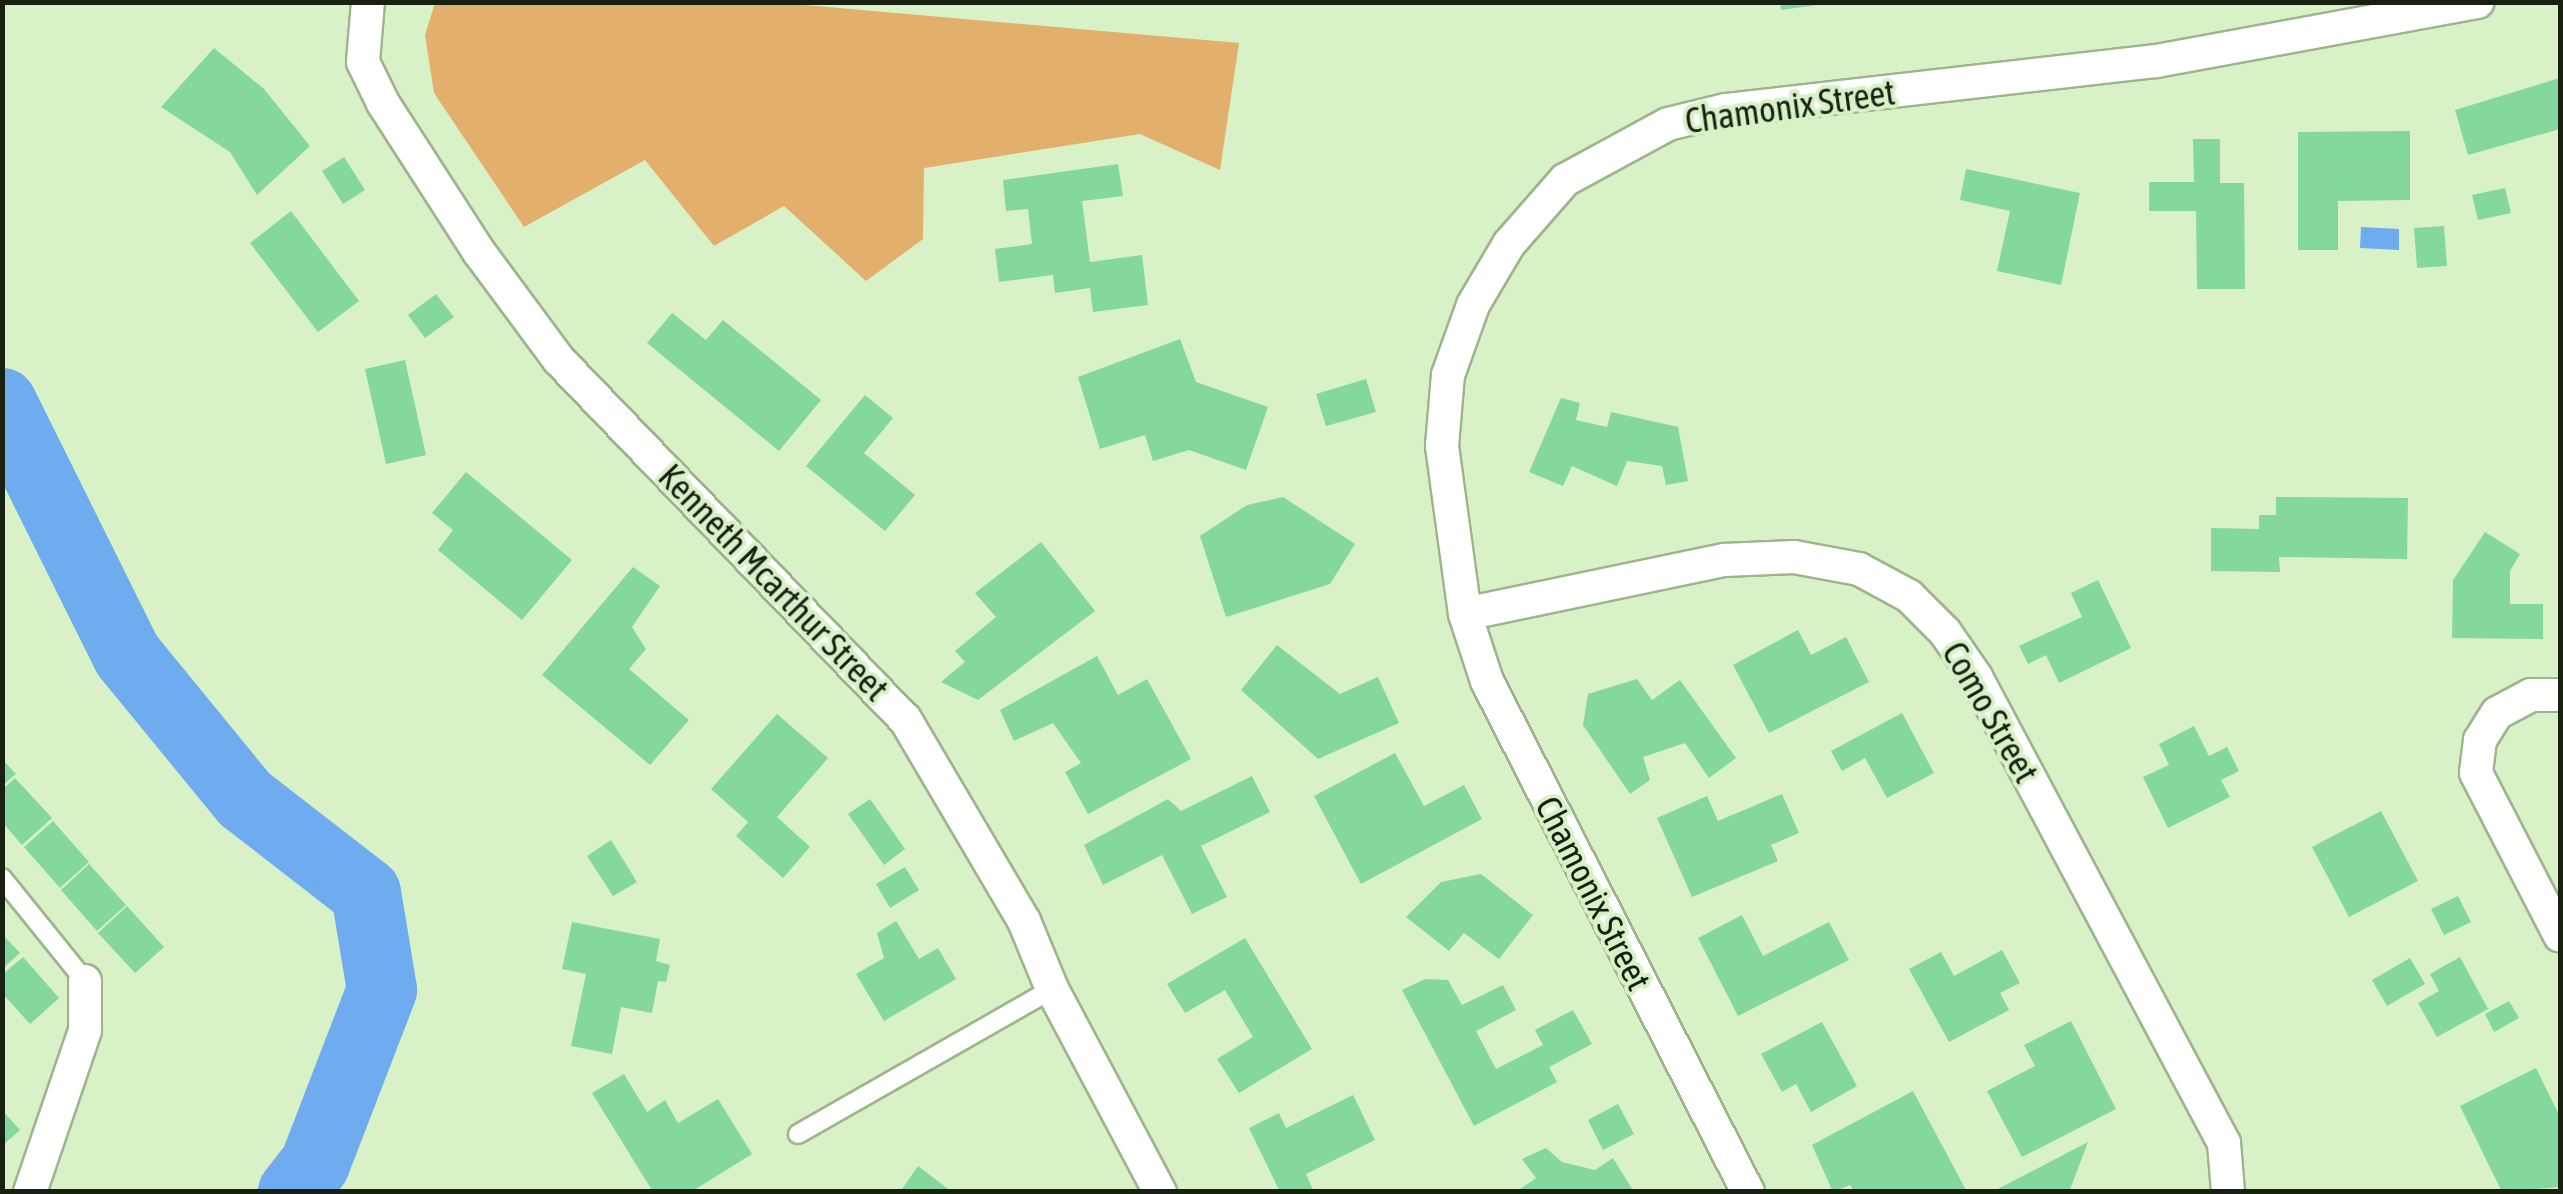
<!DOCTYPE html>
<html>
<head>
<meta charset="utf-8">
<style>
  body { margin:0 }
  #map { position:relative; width:2563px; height:1194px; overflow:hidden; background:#d9f1c7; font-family:"Asap Condensed",sans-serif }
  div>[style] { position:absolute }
  .green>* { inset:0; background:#e2af6d }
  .water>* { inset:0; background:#6fabef }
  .river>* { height:70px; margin:-35px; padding:0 35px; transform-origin:35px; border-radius:35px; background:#6fabef }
  .building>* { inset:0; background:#84d89d }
  .roads { filter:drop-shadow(2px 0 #9db48d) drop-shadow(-2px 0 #9db48d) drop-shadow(0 2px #9db48d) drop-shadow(0 -2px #9db48d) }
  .lane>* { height:18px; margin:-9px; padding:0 9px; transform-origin:9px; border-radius:9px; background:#fff }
  .street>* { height:32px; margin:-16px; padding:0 16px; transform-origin:16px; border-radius:16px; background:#fff }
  span { translate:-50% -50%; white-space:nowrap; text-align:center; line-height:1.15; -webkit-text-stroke:8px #d9f1c7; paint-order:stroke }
  .street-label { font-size:35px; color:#172011 }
  .frame { position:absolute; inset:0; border:5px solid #172011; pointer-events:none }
</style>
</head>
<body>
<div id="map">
  <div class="green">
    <i style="clip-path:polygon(782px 3px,1239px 43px,1220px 170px,1140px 134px,924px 168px,923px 239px,866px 281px,784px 206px,714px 246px,645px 160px,524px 227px,434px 93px,425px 35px,435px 3px)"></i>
  </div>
  <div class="water">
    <i style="clip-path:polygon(2361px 227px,2399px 229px,2399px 250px,2360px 248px)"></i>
  </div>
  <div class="river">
    <i style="left:2px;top:403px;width:281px;rotate:63.6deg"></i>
    <i style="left:127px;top:655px;width:186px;rotate:50.7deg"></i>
    <i style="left:245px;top:799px;width:153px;rotate:37.8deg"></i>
    <i style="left:366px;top:893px;width:98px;rotate:80.6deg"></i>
    <i style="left:382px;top:990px;width:186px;rotate:111.1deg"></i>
    <i style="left:315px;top:1164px;width:36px;rotate:128deg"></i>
  </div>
  <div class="building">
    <i style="clip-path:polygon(1780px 2px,1817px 2px,1817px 5px,1781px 10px)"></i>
    <i style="clip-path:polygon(214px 48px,264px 89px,310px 146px,257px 195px,230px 152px,161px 107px)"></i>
    <i style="clip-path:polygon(2560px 78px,2560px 129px,2468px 155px,2455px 110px)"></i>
    <i style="clip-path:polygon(2410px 131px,2410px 200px,2338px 201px,2338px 250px,2298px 250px,2298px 132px)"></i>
    <i style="clip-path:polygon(2193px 139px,2220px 139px,2220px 183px,2244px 183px,2245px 289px,2197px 289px,2196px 211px,2149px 211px,2149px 182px,2194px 182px)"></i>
    <i style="clip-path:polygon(344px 157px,365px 190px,343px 204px,322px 171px)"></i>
    <i style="clip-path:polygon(1118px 164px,1123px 196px,1082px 201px,1090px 262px,1142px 255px,1148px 305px,1093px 312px,1090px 288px,1055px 293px,1053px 275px,999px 282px,995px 249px,1032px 244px,1028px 209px,1006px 211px,1003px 180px)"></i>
    <i style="clip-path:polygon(1966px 169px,2080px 193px,2061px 285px,1997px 271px,2010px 211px,1960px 200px)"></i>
    <i style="clip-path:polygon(2505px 188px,2511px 213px,2478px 220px,2472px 195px)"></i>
    <i style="clip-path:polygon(291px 211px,359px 301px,318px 332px,250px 243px)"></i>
    <i style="clip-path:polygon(2444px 226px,2447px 266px,2417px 268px,2414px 228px)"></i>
    <i style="clip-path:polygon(436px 294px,454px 317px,425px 338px,408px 315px)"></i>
    <i style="clip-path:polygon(672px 313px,706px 340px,723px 320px,821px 400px,779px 451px,647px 343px)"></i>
    <i style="clip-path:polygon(1180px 339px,1196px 382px,1268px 407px,1246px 470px,1189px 450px,1153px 461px,1145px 435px,1100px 449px,1078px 377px)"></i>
    <i style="clip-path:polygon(405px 360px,426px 455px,386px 464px,365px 369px)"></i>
    <i style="clip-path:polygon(1366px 379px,1376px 412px,1326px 426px,1316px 394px)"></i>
    <i style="clip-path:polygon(865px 395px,893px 418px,864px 453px,915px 495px,885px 531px,806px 466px)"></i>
    <i style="clip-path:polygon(1561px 398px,1580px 403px,1576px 420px,1607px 427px,1611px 412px,1678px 427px,1688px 481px,1666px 485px,1662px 466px,1627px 461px,1617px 486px,1572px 466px,1563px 486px,1529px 472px)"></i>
    <i style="clip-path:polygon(466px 472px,572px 560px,522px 620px,438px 550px,453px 530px,432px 513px)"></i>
    <i style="clip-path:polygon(1283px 497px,1355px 544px,1330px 584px,1226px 617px,1200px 536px,1247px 505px)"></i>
    <i style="clip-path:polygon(2276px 497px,2408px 498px,2407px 559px,2279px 557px,2280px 572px,2211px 571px,2211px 528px,2259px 529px,2259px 515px,2276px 515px)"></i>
    <i style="clip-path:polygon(2485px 532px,2520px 554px,2510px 571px,2510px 604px,2543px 604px,2543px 639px,2452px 638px,2453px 580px)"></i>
    <i style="clip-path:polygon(1041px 542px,1095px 611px,978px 700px,941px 682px,965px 662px,955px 651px,996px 617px,975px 593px)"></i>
    <i style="clip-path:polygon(633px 567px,660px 586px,632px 627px,646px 649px,629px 669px,689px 720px,650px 765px,542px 675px)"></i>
    <i style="clip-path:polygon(2098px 580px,2131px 648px,2059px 683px,2046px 655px,2028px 664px,2019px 646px,2082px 617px,2071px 593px)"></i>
    <i style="clip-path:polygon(1798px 630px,1811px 655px,1846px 637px,1869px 682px,1769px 733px,1733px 665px)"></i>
    <i style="clip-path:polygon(1277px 645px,1340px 694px,1378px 677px,1399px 723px,1318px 759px,1241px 690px)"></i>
    <i style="clip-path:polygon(1097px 656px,1118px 695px,1147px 679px,1191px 759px,1088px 814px,1065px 772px,1081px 763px,1053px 723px,1014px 741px,1000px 710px)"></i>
    <i style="clip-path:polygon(1637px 679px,1652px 700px,1680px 680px,1736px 758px,1709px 778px,1685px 743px,1643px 757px,1650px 780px,1630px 794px,1583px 725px,1588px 694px)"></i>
    <i style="clip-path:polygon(1902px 713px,1934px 773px,1887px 798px,1865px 758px,1842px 771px,1831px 751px)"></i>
    <i style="clip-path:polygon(777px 714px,828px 758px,777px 817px,810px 847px,783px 878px,736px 836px,748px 822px,711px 789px)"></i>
    <i style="clip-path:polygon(2194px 726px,2209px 756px,2227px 747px,2239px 771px,2221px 780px,2230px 797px,2168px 828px,2143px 777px,2169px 765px,2159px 744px)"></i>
    <i style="clip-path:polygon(1395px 753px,1424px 806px,1464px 785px,1482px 819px,1361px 884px,1314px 796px)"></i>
    <i style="clip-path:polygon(2px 759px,16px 774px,2px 786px)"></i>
    <i style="clip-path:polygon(1252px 776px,1270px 812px,1201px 846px,1227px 897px,1192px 914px,1162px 855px,1103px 885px,1084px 845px,1168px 799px,1181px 811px)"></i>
    <i style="clip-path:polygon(15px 778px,52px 818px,22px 845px,3px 823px,3px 789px)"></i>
    <i style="clip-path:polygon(1782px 794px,1799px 833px,1771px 845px,1778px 861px,1692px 897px,1657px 818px,1707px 796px,1718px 821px)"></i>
    <i style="clip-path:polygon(870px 799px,905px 849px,884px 865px,848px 814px)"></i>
    <i style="clip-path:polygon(2381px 811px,2418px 881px,2349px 917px,2312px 847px)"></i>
    <i style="clip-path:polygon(53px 821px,89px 862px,60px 888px,24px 847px)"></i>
    <i style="clip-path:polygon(611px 840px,637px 882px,613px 896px,587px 856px)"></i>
    <i style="clip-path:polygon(89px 864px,126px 905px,97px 931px,61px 890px)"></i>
    <i style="clip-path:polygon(905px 867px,919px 890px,890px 908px,876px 884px)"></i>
    <i style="clip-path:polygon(1481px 874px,1533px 915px,1499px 959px,1464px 933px,1449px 951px,1406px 917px,1441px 882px)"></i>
    <i style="clip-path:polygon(2458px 896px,2471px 922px,2444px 935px,2431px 909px)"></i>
    <i style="clip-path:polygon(127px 906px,164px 947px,135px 973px,98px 933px)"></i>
    <i style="clip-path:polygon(1742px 915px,1763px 956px,1829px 922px,1849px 960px,1738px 1016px,1698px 938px)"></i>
    <i style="clip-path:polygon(896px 921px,919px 959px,938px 948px,956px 979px,884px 1021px,856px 974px,884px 958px,877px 933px)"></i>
    <i style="clip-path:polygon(572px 922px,660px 939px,656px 961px,670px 965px,666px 982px,658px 981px,652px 1013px,621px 1007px,612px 1054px,571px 1046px,586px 974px,562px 969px)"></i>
    <i style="clip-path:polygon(2px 934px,20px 953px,2px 969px)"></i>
    <i style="clip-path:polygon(1245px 938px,1312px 1049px,1239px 1093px,1217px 1059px,1253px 1037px,1225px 990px,1185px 1013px,1167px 984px)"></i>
    <i style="clip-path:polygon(2002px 950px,2020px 983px,2000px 993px,2009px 1010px,1949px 1042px,1909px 969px,1941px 952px,1954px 976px)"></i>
    <i style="clip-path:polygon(23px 957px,59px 998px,30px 1024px,2px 993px,2px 975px)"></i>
    <i style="clip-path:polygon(2460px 957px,2488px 1009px,2437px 1037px,2418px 1003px,2439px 991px,2430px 974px)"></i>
    <i style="clip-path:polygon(2410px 958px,2425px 984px,2387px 1006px,2372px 980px)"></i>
    <i style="clip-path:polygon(1425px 979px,1448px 980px,1462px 1005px,1503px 985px,1516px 1010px,1476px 1031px,1496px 1069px,1543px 1045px,1535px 1030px,1573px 1010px,1592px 1044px,1549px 1067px,1557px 1082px,1474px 1126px,1402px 990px)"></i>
    <i style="clip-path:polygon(2509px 1001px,2519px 1018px,2494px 1032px,2485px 1014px)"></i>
    <i style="clip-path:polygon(2071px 1021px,2116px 1109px,2022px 1157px,1987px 1091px,2035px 1066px,2024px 1045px)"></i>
    <i style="clip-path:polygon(1822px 1022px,1857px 1086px,1811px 1112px,1796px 1084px,1782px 1092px,1761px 1054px)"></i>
    <i style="clip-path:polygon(2536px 1068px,2560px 1117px,2560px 1187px,2502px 1192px,2460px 1106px)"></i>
    <i style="clip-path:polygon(624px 1074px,647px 1112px,665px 1100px,678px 1123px,718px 1099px,752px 1154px,691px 1192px,653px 1192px,592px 1093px)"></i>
    <i style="clip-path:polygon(1913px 1091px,1966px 1190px,1854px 1192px,1850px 1185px,1833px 1192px,1812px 1145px)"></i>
    <i style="clip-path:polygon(1353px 1095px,1375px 1140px,1306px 1174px,1314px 1192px,1280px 1192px,1249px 1128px,1279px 1113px,1286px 1128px)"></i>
    <i style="clip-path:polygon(1618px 1104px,1634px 1134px,1603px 1150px,1588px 1120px)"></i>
    <i style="clip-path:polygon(2px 1110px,20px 1130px,2px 1146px)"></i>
    <i style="clip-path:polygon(2088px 1142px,2069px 1192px,1992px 1192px)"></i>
    <i style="clip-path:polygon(1546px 1148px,1562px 1162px,1595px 1170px,1613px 1158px,1634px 1192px,1516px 1192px,1536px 1178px,1522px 1159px)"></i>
    <i style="clip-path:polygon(918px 1166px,952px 1192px,900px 1192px)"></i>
  </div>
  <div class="roads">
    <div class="lane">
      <i style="left:2px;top:878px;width:132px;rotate:51.1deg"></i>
      <i style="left:798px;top:1134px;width:292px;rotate:-29.7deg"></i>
    </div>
    <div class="street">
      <i style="left:368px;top:2px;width:60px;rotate:94.8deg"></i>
      <i style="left:363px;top:62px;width:46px;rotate:64deg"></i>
      <i style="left:383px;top:103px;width:177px;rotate:57.2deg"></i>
      <i style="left:479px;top:252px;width:134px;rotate:53.5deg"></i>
      <i style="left:559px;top:360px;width:499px;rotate:46.1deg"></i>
      <i style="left:905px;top:719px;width:234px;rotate:59.5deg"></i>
      <i style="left:1024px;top:921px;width:74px;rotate:67.6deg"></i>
      <i style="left:1052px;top:989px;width:230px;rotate:62deg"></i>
      <i style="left:1465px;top:614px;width:265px;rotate:-11.8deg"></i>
      <i style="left:1724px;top:560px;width:70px;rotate:-2.5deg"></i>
      <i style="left:1794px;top:557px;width:66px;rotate:10.5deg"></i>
      <i style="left:1859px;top:569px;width:57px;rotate:28.4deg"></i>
      <i style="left:1909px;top:596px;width:51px;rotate:45deg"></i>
      <i style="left:1945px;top:632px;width:55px;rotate:55.4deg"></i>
      <i style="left:1976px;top:677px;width:528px;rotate:61.98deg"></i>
      <i style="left:2224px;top:1143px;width:49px;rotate:85.3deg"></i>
      <i style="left:2560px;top:695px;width:29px;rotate:180deg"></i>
      <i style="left:2531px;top:695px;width:38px;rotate:152deg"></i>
      <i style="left:2497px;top:713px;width:32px;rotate:122deg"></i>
      <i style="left:2480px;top:740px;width:33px;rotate:97deg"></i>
      <i style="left:2476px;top:773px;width:183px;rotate:62.7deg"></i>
      <i style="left:30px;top:1192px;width:171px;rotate:-71.2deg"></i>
      <i style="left:85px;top:1030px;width:49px;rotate:-90deg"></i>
      <i style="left:1748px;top:1192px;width:574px;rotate:-117.06deg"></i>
      <i style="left:1487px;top:681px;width:71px;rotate:-108.2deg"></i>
      <i style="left:1465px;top:614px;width:170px;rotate:-97.8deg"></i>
      <i style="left:1442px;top:446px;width:71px;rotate:-85.2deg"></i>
      <i style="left:1448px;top:375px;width:74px;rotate:-70.3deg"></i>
      <i style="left:1473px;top:305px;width:71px;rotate:-59.5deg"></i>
      <i style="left:1509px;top:244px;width:85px;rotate:-48.8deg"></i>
      <i style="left:1565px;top:180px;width:117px;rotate:-28.5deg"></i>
      <i style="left:1668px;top:124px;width:60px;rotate:-13.6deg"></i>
      <i style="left:1726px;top:110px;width:433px;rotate:-6.5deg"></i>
      <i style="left:2156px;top:61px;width:327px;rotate:-10.4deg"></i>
    </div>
  </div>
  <div class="street-label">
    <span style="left:1790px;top:106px;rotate:-8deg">Chamonix Street</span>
    <span style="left:774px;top:582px;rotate:46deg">Kenneth Mcarthur Street</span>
    <span style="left:1991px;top:712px;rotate:60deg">Como Street</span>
    <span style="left:1594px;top:893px;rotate:63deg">Chamonix Street</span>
  </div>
  <div class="frame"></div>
</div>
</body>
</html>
